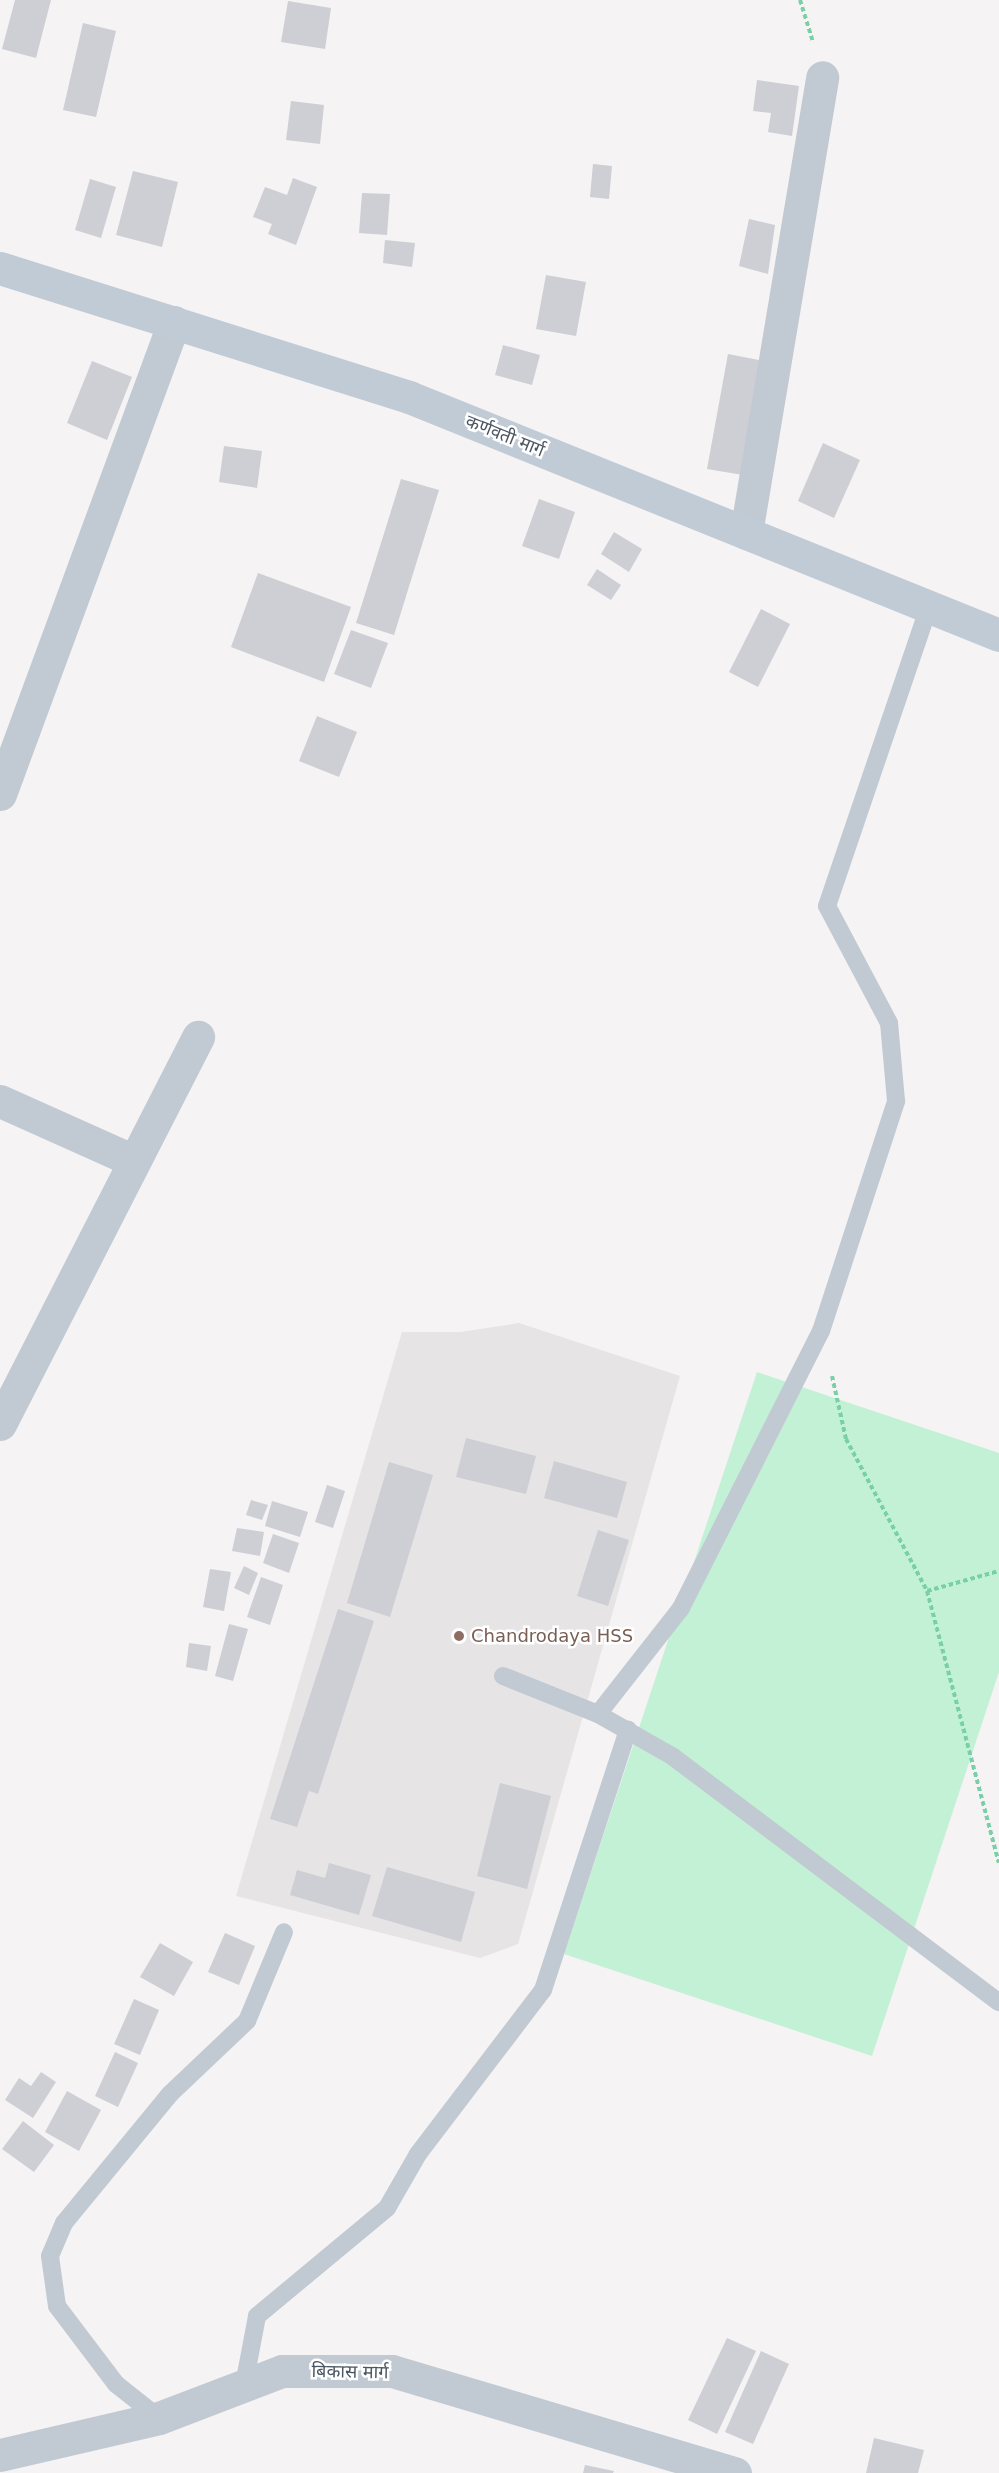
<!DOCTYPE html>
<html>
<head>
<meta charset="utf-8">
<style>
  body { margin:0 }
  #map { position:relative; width:999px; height:2473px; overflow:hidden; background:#f5f3f3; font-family:"DejaVu Sans","Noto Sans Devanagari",sans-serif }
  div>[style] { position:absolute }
  .education>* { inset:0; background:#e6e4e5 }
  .green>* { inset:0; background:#c3f1d5 }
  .building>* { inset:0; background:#cdcfd5 }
  .path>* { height:4px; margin-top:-2px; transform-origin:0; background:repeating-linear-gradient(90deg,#7ad0a6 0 4.5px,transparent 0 7.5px) }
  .lane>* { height:18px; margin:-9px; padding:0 9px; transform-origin:9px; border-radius:9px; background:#c1cad2 }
  .street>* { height:33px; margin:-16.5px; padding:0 16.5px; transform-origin:16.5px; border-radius:16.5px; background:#c1cad2 }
  .secondary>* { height:33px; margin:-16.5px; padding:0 16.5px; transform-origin:16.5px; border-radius:16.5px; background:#c1cbd6 }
  .dots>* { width:16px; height:16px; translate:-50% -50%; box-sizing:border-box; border:3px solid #fff; border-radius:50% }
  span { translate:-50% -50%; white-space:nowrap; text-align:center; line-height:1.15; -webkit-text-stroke:5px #fff; paint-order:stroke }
  .street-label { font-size:18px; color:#4a5661 }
  .education-label { font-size:18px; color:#785e54 }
  .left { translate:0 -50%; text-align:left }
</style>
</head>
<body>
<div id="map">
  <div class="education">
    <i style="clip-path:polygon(519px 1323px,680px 1376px,518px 1944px,480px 1958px,236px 1896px,402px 1332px,461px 1332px)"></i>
  </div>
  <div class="green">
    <i style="clip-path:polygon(757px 1372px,999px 1453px,999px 1672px,872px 2056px,564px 1954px)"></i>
  </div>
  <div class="building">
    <i style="clip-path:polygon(15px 0,51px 0,36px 58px,2px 49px)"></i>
    <i style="clip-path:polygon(288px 1px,331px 8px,325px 49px,281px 42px)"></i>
    <i style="clip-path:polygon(83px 23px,116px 31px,96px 117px,63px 110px)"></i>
    <i style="clip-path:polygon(757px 80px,799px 86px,792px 136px,768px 132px,771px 113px,753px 111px)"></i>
    <i style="clip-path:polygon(291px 101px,324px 105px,320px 144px,286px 140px)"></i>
    <i style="clip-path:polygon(593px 164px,612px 166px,609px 199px,590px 197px)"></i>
    <i style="clip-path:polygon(133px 171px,178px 182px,162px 247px,116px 235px)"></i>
    <i style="clip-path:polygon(293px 178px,317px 187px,296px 245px,268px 234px,272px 224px,253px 217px,265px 187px,287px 195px)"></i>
    <i style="clip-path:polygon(90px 179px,116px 187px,101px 238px,75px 230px)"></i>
    <i style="clip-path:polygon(362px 193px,390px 194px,387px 235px,359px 233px)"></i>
    <i style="clip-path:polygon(749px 219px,775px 225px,768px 274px,739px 266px)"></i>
    <i style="clip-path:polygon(385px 240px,415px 243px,412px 267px,383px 263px)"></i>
    <i style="clip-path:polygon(546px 275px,586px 282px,576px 336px,536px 329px)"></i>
    <i style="clip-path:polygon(503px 345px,540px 355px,532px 385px,495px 375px)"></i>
    <i style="clip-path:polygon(728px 354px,764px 361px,743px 475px,707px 469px)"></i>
    <i style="clip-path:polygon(92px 361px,132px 377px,107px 440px,67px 423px)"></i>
    <i style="clip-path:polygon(823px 443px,860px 460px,834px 518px,798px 501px)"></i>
    <i style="clip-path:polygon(224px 446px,262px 451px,257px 488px,219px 482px)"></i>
    <i style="clip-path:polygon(401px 479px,439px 490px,394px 635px,356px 623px)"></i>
    <i style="clip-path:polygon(539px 499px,575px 512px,559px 559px,522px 546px)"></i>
    <i style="clip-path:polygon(614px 532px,642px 549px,629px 572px,601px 554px)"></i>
    <i style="clip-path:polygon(597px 569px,621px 585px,611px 600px,587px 585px)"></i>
    <i style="clip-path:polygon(258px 573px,351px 607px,324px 682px,231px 647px)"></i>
    <i style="clip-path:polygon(761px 609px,790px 624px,758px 687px,729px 672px)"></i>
    <i style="clip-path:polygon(351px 630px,388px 643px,371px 688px,334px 674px)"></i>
    <i style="clip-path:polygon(317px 716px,357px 732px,339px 777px,299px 761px)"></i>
    <i style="clip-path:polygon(466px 1438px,536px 1456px,526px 1494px,456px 1477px)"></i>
    <i style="clip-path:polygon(554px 1461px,627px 1482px,617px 1518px,544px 1498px)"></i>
    <i style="clip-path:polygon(389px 1462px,433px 1475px,390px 1617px,347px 1603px)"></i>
    <i style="clip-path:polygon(327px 1485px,345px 1491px,333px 1528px,315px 1522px)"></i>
    <i style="clip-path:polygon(251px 1500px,268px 1505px,262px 1520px,246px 1515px)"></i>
    <i style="clip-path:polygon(272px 1501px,308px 1512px,300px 1537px,265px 1526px)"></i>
    <i style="clip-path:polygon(237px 1528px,264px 1532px,260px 1556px,232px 1551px)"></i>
    <i style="clip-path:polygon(598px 1530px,629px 1540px,608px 1606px,577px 1596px)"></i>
    <i style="clip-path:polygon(273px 1534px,299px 1543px,289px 1573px,263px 1563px)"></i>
    <i style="clip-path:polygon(244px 1566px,258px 1573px,249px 1595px,234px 1588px)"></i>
    <i style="clip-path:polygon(210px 1569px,231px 1572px,224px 1611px,203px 1607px)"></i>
    <i style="clip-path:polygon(261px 1577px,283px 1585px,270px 1625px,247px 1617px)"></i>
    <i style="clip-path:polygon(338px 1609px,374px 1621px,318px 1794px,309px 1791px,297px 1827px,270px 1819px)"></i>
    <i style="clip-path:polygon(229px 1624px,248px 1629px,233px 1681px,215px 1676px)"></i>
    <i style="clip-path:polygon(189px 1643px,211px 1646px,207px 1671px,186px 1667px)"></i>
    <i style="clip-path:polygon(500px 1783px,551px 1796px,527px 1889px,477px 1876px)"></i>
    <i style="clip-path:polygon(329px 1863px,371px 1875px,359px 1915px,290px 1895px,297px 1870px,325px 1878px)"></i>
    <i style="clip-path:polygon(387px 1867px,475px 1892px,461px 1942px,372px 1916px)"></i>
    <i style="clip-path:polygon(225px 1933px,255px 1946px,239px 1985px,208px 1972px)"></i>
    <i style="clip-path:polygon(160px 1943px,193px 1962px,174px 1996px,140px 1977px)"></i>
    <i style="clip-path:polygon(134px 1999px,159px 2010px,140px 2055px,114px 2044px)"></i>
    <i style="clip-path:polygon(115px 2052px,138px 2063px,118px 2107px,95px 2096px)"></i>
    <i style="clip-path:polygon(41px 2072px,56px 2082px,33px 2118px,5px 2100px,19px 2078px,31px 2086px)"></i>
    <i style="clip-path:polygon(67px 2091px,101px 2110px,79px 2151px,45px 2132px)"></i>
    <i style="clip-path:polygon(23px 2121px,54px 2145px,34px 2172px,2px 2149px)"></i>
    <i style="clip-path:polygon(727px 2338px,756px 2351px,717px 2434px,688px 2420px)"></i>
    <i style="clip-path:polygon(761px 2351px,789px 2364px,753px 2444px,725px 2432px)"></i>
    <i style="clip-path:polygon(874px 2438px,924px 2450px,918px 2473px,866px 2473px)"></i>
    <i style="clip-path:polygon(585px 2465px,614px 2471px,613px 2473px,583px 2473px)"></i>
  </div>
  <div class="path">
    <i style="left:800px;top:0;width:44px;rotate:72.8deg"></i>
    <i style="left:832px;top:1376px;width:65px;rotate:77.5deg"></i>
    <i style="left:846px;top:1439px;width:172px;rotate:61.9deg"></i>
    <i style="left:927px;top:1591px;width:281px;rotate:75.2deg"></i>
    <i style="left:927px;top:1591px;width:75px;rotate:-15.5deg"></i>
  </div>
  <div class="lane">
    <i style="left:503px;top:1676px;width:102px;rotate:21.8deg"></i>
    <i style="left:598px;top:1714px;width:85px;rotate:29.6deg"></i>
    <i style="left:672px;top:1756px;width:409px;rotate:37deg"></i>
    <i style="left:598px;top:1714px;width:135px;rotate:-51.9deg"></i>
    <i style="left:681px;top:1608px;width:310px;rotate:-63.2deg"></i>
    <i style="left:821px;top:1331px;width:242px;rotate:-71.9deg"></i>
    <i style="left:896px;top:1101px;width:78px;rotate:-95.1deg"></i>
    <i style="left:889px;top:1023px;width:132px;rotate:-117.9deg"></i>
    <i style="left:827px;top:906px;width:316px;rotate:-71.2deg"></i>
    <i style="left:244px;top:2385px;width:70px;rotate:-79.3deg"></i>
    <i style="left:257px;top:2316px;width:169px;rotate:-39.7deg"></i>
    <i style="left:387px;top:2208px;width:62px;rotate:-60.1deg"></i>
    <i style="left:418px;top:2154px;width:206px;rotate:-52.7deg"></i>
    <i style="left:543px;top:1990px;width:274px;rotate:-71.9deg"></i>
    <i style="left:159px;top:2418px;width:55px;rotate:-141.7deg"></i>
    <i style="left:116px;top:2384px;width:98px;rotate:-127.1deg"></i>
    <i style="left:57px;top:2306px;width:50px;rotate:-98deg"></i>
    <i style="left:50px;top:2256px;width:36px;rotate:-67deg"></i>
    <i style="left:64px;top:2223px;width:167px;rotate:-50.6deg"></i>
    <i style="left:170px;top:2094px;width:106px;rotate:-43.5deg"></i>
    <i style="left:247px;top:2021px;width:96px;rotate:-67.4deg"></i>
  </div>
  <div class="street">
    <i style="left:746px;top:533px;width:462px;rotate:-80.5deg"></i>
    <i style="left:0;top:794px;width:503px;rotate:-69.76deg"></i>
    <i style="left:0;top:1101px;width:145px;rotate:24.1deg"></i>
    <i style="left:0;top:1424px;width:435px;rotate:-62.9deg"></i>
    <i style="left:0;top:2455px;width:163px;rotate:-13.1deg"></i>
    <i style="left:159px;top:2418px;width:132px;rotate:-20.9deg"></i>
    <i style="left:282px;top:2371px;width:110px"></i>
    <i style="left:392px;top:2371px;width:358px;rotate:16.6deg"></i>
  </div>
  <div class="secondary">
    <i style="left:0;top:268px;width:429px;rotate:17.5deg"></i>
    <i style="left:409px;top:397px;width:636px;rotate:21.97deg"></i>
  </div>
  <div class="dots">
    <i style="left:459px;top:1636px;background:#8d6e63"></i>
  </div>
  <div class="street-label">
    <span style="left:505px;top:436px;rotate:22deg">कर्णवती मार्ग</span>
    <span style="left:350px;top:2372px;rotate:1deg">बिकास मार्ग</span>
  </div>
  <div class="education-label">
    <span class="left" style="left:471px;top:1636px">Chandrodaya HSS</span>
  </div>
</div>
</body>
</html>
